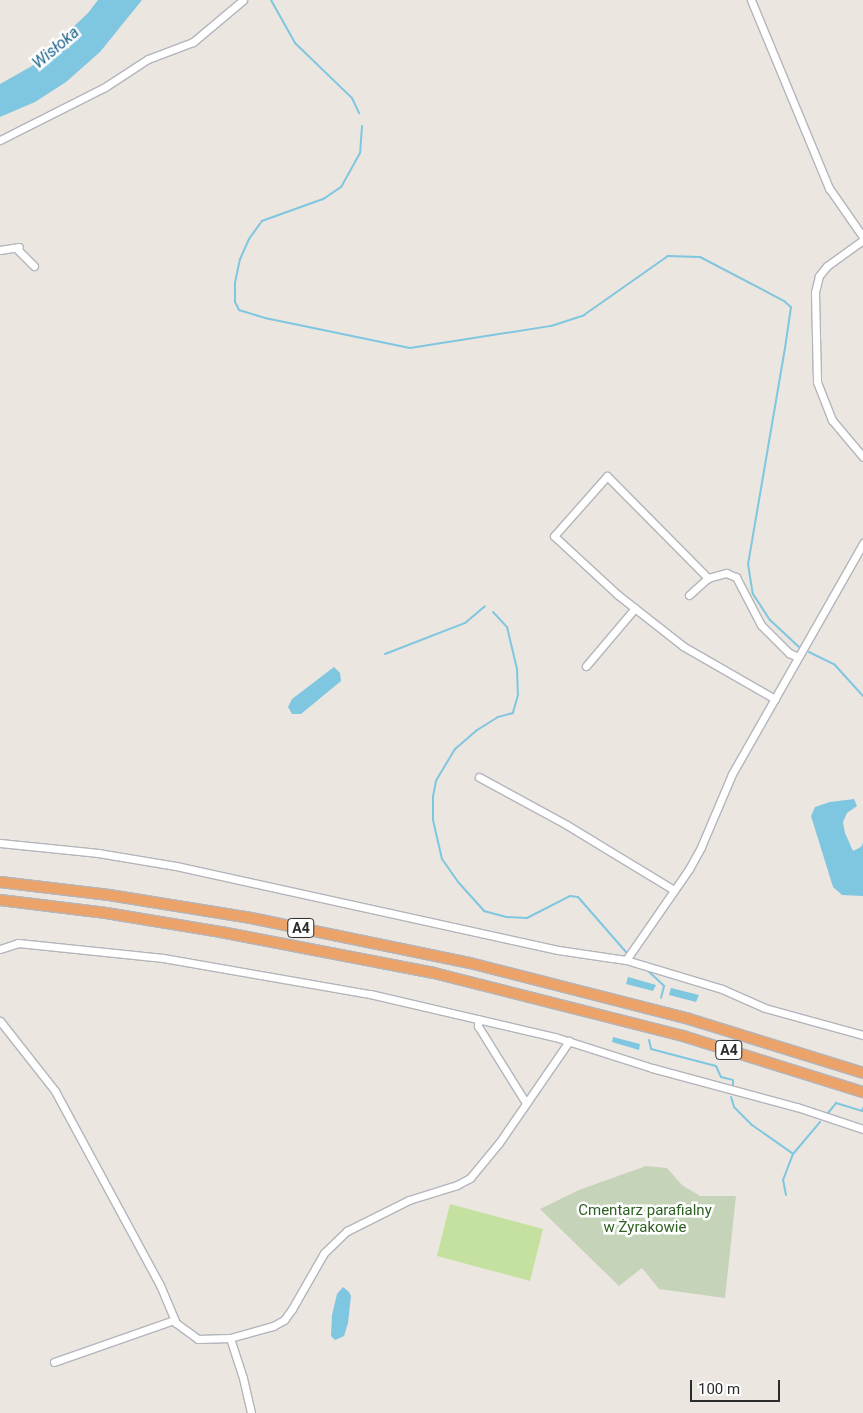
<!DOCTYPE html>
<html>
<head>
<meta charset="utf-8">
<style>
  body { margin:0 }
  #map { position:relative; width:863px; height:1413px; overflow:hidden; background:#ebe6df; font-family:Roboto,sans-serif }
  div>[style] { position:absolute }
  .cemetery>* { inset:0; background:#c5d3b9 }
  .pitch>* { inset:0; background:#c5e19f }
  .water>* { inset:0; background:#7fc6e1 }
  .stream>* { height:2px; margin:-1px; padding:0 1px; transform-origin:1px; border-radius:1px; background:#7fc6e1 }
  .roads { filter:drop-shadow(1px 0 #b3b5bd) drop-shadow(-1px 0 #b3b5bd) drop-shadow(0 1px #b3b5bd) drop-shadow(0 -1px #b3b5bd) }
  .minor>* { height:7px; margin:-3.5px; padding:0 3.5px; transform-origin:3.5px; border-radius:3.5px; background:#fff }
  .highway>* { height:10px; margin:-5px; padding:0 5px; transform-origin:5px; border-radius:5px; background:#eba36a }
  span { translate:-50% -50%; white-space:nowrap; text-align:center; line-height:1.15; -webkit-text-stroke:5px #fff; paint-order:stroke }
  .shield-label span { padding:1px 4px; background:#fff; border:1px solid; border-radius:4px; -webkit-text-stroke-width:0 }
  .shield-label { font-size:14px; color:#2b2b2b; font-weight:700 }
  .park-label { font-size:15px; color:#2f6023 }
  .water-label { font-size:16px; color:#1e668d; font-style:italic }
  .scale { position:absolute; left:690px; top:1380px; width:90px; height:22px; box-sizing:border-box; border:2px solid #2b2b2b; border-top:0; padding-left:6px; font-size:15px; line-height:18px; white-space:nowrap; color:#2b2b2b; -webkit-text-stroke:4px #fff; paint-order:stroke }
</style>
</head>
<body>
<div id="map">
  <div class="cemetery">
    <i style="clip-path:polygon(646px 1166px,667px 1168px,682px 1185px,700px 1196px,736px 1196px,725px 1298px,659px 1289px,642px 1268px,619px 1286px,540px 1209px,579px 1190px)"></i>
  </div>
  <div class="pitch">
    <i style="clip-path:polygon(450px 1204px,543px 1229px,530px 1281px,437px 1256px)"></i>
  </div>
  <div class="water">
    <i style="clip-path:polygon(98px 0,142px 0,100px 52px,66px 82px,35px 102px,0 117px,0 84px,32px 66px,88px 13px)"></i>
    <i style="clip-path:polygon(334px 667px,340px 673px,341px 681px,301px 714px,292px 714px,288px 707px,292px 699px)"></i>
    <i style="clip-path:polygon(854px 799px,857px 806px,847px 813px,843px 822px,845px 833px,853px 851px,861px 847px,863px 843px,863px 896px,842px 895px,833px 887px,811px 816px,815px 807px,830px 802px)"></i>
    <i style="clip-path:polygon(628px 977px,656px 985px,653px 991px,626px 984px)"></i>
    <i style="clip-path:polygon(671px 988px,699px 995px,696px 1002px,669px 995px)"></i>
    <i style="clip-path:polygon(613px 1037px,640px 1044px,639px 1050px,612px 1042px)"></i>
    <i style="clip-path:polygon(343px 1287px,349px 1292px,351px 1296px,348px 1323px,344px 1336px,335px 1340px,331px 1336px,332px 1315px,337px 1294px)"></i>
  </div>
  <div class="stream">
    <i style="left:271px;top:0;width:49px;rotate:60.8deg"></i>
    <i style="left:295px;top:43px;width:79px;rotate:44deg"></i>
    <i style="left:352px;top:98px;width:17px;rotate:65deg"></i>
    <i style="left:362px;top:126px;width:27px;rotate:94deg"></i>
    <i style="left:360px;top:153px;width:39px;rotate:119deg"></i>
    <i style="left:341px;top:187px;width:22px;rotate:146deg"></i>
    <i style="left:323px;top:199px;width:65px;rotate:160.2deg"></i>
    <i style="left:262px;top:221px;width:22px;rotate:126deg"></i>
    <i style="left:249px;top:239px;width:22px;rotate:114deg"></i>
    <i style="left:240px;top:259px;width:25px;rotate:102deg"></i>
    <i style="left:235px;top:283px;width:19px;rotate:90deg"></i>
    <i style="left:235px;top:302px;width:9px;rotate:63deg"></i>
    <i style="left:239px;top:310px;width:27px;rotate:17deg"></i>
    <i style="left:265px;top:318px;width:148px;rotate:11.7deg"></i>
    <i style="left:410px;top:348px;width:143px;rotate:-8.9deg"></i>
    <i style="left:551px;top:326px;width:35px;rotate:-18deg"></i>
    <i style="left:584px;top:315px;width:103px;rotate:-35.1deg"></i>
    <i style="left:668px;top:256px;width:32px;rotate:2deg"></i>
    <i style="left:700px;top:257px;width:95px;rotate:27.6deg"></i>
    <i style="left:784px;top:301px;width:9px;rotate:41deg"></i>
    <i style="left:791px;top:307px;width:41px;rotate:98.3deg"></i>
    <i style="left:785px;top:348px;width:219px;rotate:99.7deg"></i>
    <i style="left:748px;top:564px;width:30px;rotate:81deg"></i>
    <i style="left:753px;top:594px;width:31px;rotate:57deg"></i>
    <i style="left:770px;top:620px;width:40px;rotate:43deg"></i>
    <i style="left:493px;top:612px;width:21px;rotate:47deg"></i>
    <i style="left:507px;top:627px;width:43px;rotate:76.6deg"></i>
    <i style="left:517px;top:669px;width:26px;rotate:88deg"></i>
    <i style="left:518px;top:695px;width:19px;rotate:106deg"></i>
    <i style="left:513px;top:713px;width:16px;rotate:165deg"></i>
    <i style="left:498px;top:717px;width:25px;rotate:148deg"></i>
    <i style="left:477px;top:730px;width:29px;rotate:139deg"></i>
    <i style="left:455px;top:749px;width:37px;rotate:121deg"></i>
    <i style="left:436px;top:781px;width:15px;rotate:101deg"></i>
    <i style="left:433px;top:796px;width:24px;rotate:90deg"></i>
    <i style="left:433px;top:820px;width:40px;rotate:77deg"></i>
    <i style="left:442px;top:859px;width:29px;rotate:55deg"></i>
    <i style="left:459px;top:883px;width:38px;rotate:48deg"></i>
    <i style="left:484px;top:911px;width:23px;rotate:15deg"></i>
    <i style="left:506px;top:917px;width:21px;rotate:3deg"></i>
    <i style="left:527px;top:918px;width:48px;rotate:-27.1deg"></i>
    <i style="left:570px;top:896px;width:8px;rotate:7deg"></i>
    <i style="left:578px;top:897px;width:73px;rotate:48.9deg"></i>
    <i style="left:809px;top:652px;width:28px;rotate:26deg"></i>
    <i style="left:834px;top:664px;width:43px;rotate:47.8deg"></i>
    <i style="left:385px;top:654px;width:86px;rotate:-21.2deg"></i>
    <i style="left:465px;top:623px;width:26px;rotate:-40deg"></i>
    <i style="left:646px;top:969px;width:25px;rotate:43deg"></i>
    <i style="left:664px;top:986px;width:12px;rotate:104deg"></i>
    <i style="left:649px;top:1040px;width:9px;rotate:77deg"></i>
    <i style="left:651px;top:1049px;width:67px;rotate:14.7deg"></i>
    <i style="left:716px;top:1066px;width:12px;rotate:66deg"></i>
    <i style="left:721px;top:1077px;width:12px;rotate:14deg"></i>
    <i style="left:733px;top:1080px;width:7px;rotate:90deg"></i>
    <i style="left:731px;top:1097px;width:10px;rotate:73deg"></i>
    <i style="left:734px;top:1107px;width:25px;rotate:45deg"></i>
    <i style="left:752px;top:1125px;width:49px;rotate:35deg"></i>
    <i style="left:828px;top:1113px;width:13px;rotate:-51deg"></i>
    <i style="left:836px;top:1103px;width:27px;rotate:17deg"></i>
    <i style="left:862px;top:1111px;width:3px;rotate:-72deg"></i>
    <i style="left:786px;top:1195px;width:15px;rotate:-101deg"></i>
    <i style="left:783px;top:1180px;width:28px;rotate:-69deg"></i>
    <i style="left:793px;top:1154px;width:42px;rotate:-49.8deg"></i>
  </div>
  <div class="roads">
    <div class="minor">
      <i style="left:751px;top:0;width:204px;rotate:67.5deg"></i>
      <i style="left:829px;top:188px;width:60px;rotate:55.2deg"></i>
      <i style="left:0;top:140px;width:118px;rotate:-26.8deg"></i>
      <i style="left:105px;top:87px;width:51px;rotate:-33.1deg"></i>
      <i style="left:148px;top:59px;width:48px;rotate:-20.7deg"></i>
      <i style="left:193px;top:42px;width:65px;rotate:-40deg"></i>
      <i style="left:863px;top:240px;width:44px;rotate:144.2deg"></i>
      <i style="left:827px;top:266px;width:13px;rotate:129deg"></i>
      <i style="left:819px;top:276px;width:16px;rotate:104deg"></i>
      <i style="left:815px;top:292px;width:90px;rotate:88.7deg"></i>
      <i style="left:817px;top:382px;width:41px;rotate:68.5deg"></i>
      <i style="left:832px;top:420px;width:48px;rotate:50deg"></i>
      <i style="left:17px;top:249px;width:24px;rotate:45deg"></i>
      <i style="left:0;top:250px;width:19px;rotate:-9deg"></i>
      <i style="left:689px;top:595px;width:25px;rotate:-42deg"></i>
      <i style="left:586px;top:666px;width:76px;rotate:-49.8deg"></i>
      <i style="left:775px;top:699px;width:106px;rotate:-150.1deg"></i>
      <i style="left:683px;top:646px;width:83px;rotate:-141.9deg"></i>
      <i style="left:618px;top:595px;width:87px;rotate:-137.3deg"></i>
      <i style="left:554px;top:536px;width:80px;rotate:-48.5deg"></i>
      <i style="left:607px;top:476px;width:144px;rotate:45.3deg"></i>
      <i style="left:708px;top:578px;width:19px;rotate:-16deg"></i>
      <i style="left:726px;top:573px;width:11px;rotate:22deg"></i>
      <i style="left:736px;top:577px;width:54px;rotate:62.5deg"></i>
      <i style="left:761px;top:625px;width:40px;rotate:45deg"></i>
      <i style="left:789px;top:653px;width:10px;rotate:24deg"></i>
      <i style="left:479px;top:777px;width:100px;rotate:28.6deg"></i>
      <i style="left:567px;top:825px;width:125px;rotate:31.3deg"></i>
      <i style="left:0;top:843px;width:99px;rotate:5.8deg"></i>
      <i style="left:98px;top:853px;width:79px;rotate:9.5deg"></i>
      <i style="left:176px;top:866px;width:391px;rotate:12.4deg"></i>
      <i style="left:558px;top:950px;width:69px;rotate:8.4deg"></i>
      <i style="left:626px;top:960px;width:100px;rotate:16.8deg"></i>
      <i style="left:722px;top:989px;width:47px;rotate:23.8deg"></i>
      <i style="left:765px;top:1008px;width:102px;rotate:15.4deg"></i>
      <i style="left:0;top:949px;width:19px;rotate:-18deg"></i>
      <i style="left:18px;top:943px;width:146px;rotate:5.9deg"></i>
      <i style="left:163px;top:958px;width:210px;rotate:9.9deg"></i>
      <i style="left:370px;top:994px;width:190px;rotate:13.1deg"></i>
      <i style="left:555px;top:1037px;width:102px;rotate:17.7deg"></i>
      <i style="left:652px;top:1068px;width:150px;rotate:15.1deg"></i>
      <i style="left:797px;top:1107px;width:70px;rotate:18.4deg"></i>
      <i style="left:626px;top:960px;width:111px;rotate:-55.3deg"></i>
      <i style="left:689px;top:869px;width:25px;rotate:-61deg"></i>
      <i style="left:701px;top:847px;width:79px;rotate:-67deg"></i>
      <i style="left:732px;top:774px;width:266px;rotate:-60.4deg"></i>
      <i style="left:478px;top:1019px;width:7px;rotate:90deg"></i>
      <i style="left:478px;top:1026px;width:91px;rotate:58.1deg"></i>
      <i style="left:0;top:1021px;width:89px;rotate:51.8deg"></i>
      <i style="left:55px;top:1091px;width:221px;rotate:61.6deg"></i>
      <i style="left:160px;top:1285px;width:41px;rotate:67.2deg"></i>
      <i style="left:176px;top:1323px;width:27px;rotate:36deg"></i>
      <i style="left:198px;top:1339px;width:32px;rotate:-2deg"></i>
      <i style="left:230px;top:1338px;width:45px;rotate:-15.6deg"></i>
      <i style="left:273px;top:1326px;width:13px;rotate:-29deg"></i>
      <i style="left:284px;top:1320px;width:14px;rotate:-54deg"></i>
      <i style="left:292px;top:1309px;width:64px;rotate:-60.3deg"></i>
      <i style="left:324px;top:1253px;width:32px;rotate:-44deg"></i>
      <i style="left:347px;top:1231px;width:69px;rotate:-26.6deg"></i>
      <i style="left:409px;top:1200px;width:50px;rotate:-17.4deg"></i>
      <i style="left:457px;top:1185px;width:15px;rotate:-28deg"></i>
      <i style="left:470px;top:1178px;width:45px;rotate:-50.4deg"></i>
      <i style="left:499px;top:1143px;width:124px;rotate:-55.5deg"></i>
      <i style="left:230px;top:1338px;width:42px;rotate:72deg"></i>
      <i style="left:243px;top:1378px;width:36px;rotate:77deg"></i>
      <i style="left:54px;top:1362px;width:127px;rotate:-19.3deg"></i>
    </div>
    <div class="highway">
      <i style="left:0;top:882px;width:110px;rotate:6.8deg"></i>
      <i style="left:109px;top:895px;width:144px;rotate:9.2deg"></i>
      <i style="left:251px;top:918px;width:224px;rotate:11.6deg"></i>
      <i style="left:470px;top:963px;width:226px;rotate:14.3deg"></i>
      <i style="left:689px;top:1019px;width:182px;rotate:17.2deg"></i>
      <i style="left:0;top:900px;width:107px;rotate:7deg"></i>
      <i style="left:106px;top:913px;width:117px;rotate:9.4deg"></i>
      <i style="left:221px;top:932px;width:217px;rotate:10.9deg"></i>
      <i style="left:434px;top:973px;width:257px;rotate:14.2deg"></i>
      <i style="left:683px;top:1036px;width:189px;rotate:17.3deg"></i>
    </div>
  </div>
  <div class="shield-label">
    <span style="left:301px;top:928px">A4</span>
    <span style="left:729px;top:1050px">A4</span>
  </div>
  <div class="park-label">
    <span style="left:645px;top:1219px">Cmentarz parafialny<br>w Żyrakowie</span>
  </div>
  <div class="water-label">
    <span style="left:56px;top:48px;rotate:-40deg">Wisłoka</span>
  </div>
  <div class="scale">100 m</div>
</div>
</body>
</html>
